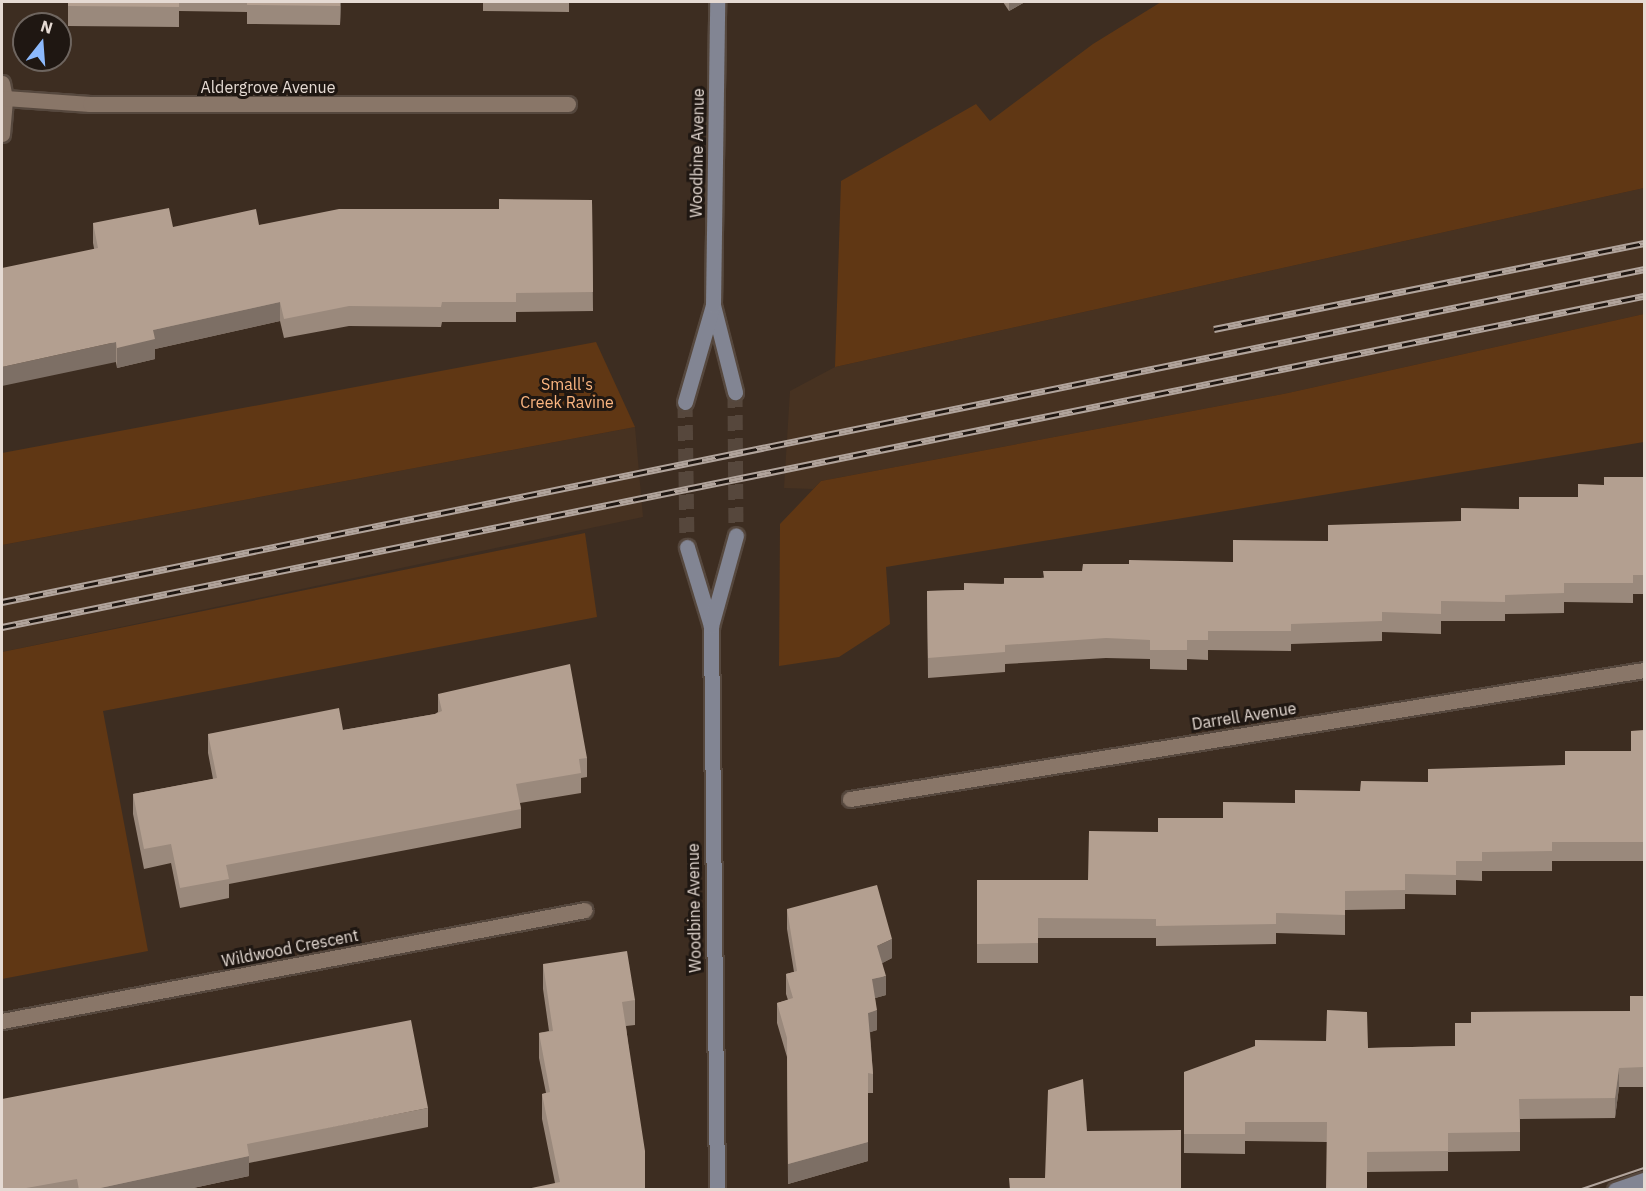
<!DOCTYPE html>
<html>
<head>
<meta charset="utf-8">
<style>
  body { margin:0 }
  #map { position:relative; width:1646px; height:1191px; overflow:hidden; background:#3d2d21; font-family:"IBM Plex Sans",sans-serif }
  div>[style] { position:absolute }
  .built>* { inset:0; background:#473221 }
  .green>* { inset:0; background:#603714 }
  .secondary-tunnel>* { height:15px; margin-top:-7.5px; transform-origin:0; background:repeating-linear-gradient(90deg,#56473c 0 15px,transparent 0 23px) }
  .roads { filter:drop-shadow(2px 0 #56483e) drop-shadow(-2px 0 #56483e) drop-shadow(0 2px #56483e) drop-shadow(0 -2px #56483e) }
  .minor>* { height:15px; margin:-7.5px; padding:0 7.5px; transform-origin:7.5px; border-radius:7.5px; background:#897668 }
  .secondary>* { height:15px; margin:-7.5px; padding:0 7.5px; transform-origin:7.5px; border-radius:7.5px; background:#828593 }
  .tram>* { height:1.5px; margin:-0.75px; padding:0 0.75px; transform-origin:0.75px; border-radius:0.75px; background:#b1a49c }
  .rail>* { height:7px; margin-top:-3.5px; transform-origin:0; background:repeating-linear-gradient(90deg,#1f1712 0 14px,#b1a49c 0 28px); box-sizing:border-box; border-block:2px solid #b1a49c }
  .wall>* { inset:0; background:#9a897c }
  .shaded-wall>* { inset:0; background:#7d6f65 }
  .building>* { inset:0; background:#b39f90 }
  span { translate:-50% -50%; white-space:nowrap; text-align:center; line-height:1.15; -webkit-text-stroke:6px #1f1712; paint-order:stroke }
  .street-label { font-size:16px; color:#e5dad3 }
  .park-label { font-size:16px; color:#fbb580 }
  .frame { position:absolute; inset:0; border:3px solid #e5dad3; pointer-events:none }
  .north { position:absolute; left:12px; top:12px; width:60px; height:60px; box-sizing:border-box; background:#1f1712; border:2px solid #6e655f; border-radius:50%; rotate:17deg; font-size:16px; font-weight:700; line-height:24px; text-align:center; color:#e5dad3 }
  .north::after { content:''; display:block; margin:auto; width:21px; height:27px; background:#8cb9fc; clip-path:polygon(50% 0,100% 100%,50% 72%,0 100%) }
</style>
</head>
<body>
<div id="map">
  <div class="built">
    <i style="clip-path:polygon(1644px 188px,1644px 314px,1288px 393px,821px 481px,813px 489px,784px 488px,790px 391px,835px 367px)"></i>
    <i style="clip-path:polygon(635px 427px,643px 517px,2px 652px,2px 545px)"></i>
  </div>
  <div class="green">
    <i style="clip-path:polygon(1161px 2px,1644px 2px,1644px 188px,835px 367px,841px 181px,976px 104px,990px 121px,1093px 44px)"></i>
    <i style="clip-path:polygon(1644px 314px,1644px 442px,886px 567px,890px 624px,839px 657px,779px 666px,780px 524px,821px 481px,1288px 393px)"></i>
    <i style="clip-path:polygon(596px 342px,635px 427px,2px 545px,2px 453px)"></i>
    <i style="clip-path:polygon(585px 533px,597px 617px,103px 711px,148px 951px,2px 979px,2px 652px)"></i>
  </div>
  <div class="secondary-tunnel">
    <i style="left:735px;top:392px;width:143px;rotate:89.6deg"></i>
    <i style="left:685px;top:402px;width:145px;rotate:89.2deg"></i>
  </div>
  <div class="roads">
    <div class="minor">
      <i style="left:2px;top:83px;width:15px;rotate:79deg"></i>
      <i style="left:2px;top:134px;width:36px;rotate:-85deg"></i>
      <i style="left:5px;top:98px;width:85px;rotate:4deg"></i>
      <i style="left:90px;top:104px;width:478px"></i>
      <i style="left:850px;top:799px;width:804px;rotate:-9.23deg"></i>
      <i style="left:2px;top:1021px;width:593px;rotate:-10.78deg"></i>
    </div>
    <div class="secondary">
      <i style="left:713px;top:305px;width:90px;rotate:75.8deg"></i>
      <i style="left:685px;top:402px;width:101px;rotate:-73.9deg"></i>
      <i style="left:713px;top:305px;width:303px;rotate:-89.2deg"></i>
      <i style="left:687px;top:547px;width:83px;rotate:73.1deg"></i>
      <i style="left:717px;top:1190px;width:564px;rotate:-90.61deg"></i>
      <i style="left:711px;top:626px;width:94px;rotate:-74.6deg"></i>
      <i style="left:1615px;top:1190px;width:31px;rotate:-19deg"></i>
    </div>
  </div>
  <div class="tram">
    <i style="left:1579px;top:1190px;width:69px;rotate:-18.7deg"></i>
  </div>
  <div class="rail">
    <i style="left:1214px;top:329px;width:439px;rotate:-11.3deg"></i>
    <i style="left:2px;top:602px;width:1675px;rotate:-11.46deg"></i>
    <i style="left:2px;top:627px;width:1675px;rotate:-11.4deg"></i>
  </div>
  <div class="wall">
    <i style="clip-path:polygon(68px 2px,341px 2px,340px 25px,247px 24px,247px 12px,179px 11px,179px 27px,68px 26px)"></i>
    <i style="clip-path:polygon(483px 2px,569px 2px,569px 12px,483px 11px)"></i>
    <i style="clip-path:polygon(1003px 2px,1025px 2px,1009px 11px)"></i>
    <i style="clip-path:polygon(592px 200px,593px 311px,516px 312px,516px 322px,442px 322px,441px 327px,349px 326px,284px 338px,280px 321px,155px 349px,155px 359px,117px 368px,93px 243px,93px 223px,173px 227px,259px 225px,499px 209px)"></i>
    <i style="clip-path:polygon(1644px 477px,1644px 594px,1633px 594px,1633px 603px,1564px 602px,1564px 613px,1505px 614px,1505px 621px,1441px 621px,1441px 634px,1382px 632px,1382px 641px,1291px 644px,1291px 651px,1208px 650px,1208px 660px,1187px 659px,1187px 670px,1150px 669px,1150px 659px,1106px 658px,1005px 664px,1005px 672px,928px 678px,927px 591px,964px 590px,1129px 564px,1233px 562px,1328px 541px,1461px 521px,1578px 497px,1604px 485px)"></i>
    <i style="clip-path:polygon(438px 694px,587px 758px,587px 777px,581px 778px,581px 793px,520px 803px,521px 809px,521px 828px,229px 884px,229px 898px,180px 908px,171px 863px,144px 869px,133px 814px,133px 794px,213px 779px,208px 753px,208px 734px,343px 730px,435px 714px,438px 712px)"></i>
    <i style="clip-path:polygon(1644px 730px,1644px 861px,1552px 861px,1552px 871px,1482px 871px,1482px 881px,1456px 880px,1456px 895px,1405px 894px,1405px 909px,1345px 910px,1345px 935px,1276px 933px,1276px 944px,1156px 946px,1156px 938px,1038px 938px,1038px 963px,977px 963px,977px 880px,1088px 880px,1158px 832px,1295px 803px,1360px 791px,1565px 765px,1631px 751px)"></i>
    <i style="clip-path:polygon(787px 909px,892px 958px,882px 963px,886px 995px,875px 998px,877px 1030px,870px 1032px,873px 1074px,873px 1093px,868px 1093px,868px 1161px,788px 1184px,787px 1057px,777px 1023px,777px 1003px,788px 1000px,786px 994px,786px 974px,794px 972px,787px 929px)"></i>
    <i style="clip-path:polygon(543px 964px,635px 1000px,635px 1025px,626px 1026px,645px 1190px,555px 1183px,542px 1119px,542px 1094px,546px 1093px,539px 1058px,539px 1033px,549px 1031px,543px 989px)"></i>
    <i style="clip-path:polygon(1644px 996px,1644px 1087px,1619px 1087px,1615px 1118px,1520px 1119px,1520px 1151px,1448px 1152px,1448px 1171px,1367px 1172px,1327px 1142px,1245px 1141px,1245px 1154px,1184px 1153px,1184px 1072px,1368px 1048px,1455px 1046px,1471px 1023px,1471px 1012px,1630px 1011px)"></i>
    <i style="clip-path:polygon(428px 1108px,428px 1127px,249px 1163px,249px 1176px,184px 1190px,2px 1190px)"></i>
  </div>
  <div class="shaded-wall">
    <i style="clip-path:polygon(340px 2px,341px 2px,340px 25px)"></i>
    <i style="clip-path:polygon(1009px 2px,1025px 2px,1009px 11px)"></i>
    <i style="clip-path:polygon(280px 302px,280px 321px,155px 349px,155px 359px,117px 368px,117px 348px,153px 330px)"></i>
    <i style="clip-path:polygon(116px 342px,116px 362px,2px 386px,2px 367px)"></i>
    <i style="clip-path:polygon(892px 939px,892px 958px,877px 966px,877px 946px)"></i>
    <i style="clip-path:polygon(886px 976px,886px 995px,872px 999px,872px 979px)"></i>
    <i style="clip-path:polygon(877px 1010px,877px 1030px,868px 1033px,868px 1013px)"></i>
    <i style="clip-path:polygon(1619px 1068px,1619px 1087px,1615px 1118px,1615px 1098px)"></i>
    <i style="clip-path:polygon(868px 1142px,868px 1161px,788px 1184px,788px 1164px)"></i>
    <i style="clip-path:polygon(249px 1156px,249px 1176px,184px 1190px,91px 1190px)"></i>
  </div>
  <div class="building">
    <i style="clip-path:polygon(68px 2px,179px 2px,179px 7px,68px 6px)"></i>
    <i style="clip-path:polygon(247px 2px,340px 2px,340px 6px,247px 5px)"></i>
    <i style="clip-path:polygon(499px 199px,592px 200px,593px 292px,516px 293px,516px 302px,442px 302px,441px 307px,349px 306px,284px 319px,280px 302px,153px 330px,155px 339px,117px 348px,116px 342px,2px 367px,2px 268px,98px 248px,93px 223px,169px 208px,173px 227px,256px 209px,259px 225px,339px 209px,499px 209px)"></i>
    <i style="clip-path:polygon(1604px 477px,1644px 477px,1644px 575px,1633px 575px,1633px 583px,1564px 583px,1564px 593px,1505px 595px,1505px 602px,1441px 601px,1441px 614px,1382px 612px,1382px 621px,1291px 624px,1291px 631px,1208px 631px,1208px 640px,1187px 640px,1187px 650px,1150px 650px,1150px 640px,1106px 638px,1005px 645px,1005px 652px,928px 658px,927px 591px,964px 590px,964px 583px,1004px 584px,1004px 578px,1044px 578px,1043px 571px,1082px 571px,1083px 564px,1129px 564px,1129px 560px,1233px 562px,1233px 540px,1328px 541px,1328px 525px,1461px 521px,1461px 508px,1519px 509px,1519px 497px,1578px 497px,1578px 484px,1604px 485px)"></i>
    <i style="clip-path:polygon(570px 664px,587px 758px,579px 759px,581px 773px,516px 784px,521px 809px,226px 865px,229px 879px,180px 888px,171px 844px,144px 849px,133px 794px,217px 778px,208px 734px,339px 708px,343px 730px,435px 714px,442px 711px,438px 694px)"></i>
    <i style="clip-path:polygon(1644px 730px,1644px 842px,1552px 842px,1552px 851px,1482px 852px,1482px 861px,1456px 861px,1456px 875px,1405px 874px,1405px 890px,1345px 891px,1345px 915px,1276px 913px,1276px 924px,1156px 926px,1156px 919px,1038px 918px,1038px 943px,977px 944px,977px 880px,1088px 880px,1089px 831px,1158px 832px,1158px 818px,1223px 818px,1223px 802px,1295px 803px,1295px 790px,1360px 791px,1361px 781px,1428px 782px,1428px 769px,1565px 765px,1565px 751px,1631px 751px,1631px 731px)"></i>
    <i style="clip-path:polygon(877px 885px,892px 939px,877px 946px,886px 976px,872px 979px,877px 1010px,868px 1013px,873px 1074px,868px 1073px,868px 1142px,788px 1164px,787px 1038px,777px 1003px,793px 998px,786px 974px,797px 971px,787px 909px)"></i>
    <i style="clip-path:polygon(627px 951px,635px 1000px,622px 1002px,645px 1151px,645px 1190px,522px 1190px,560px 1182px,542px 1094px,550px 1092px,539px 1033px,553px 1031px,543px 964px)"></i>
    <i style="clip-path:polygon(1630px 996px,1644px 996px,1644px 1067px,1619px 1068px,1615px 1098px,1519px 1099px,1520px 1132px,1448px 1133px,1448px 1151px,1367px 1152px,1367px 1190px,1326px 1190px,1327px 1122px,1245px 1122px,1245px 1134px,1184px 1134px,1184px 1072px,1255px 1046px,1255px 1040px,1326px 1041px,1327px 1010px,1367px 1012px,1368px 1048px,1455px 1046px,1455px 1023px,1471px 1023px,1471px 1012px,1630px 1011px)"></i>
    <i style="clip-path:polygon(411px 1020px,428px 1108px,247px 1144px,249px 1156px,91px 1190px,79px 1190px,77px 1179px,15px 1190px,2px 1190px,2px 1099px)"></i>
    <i style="clip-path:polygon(1083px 1079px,1087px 1131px,1181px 1130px,1181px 1190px,1010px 1190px,1009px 1178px,1045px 1178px,1048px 1090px)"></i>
  </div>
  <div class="street-label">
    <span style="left:268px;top:87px">Aldergrove Avenue</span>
    <span style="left:697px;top:153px;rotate:-89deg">Woodbine Avenue</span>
    <span style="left:1244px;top:716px;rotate:-9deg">Darrell Avenue</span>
    <span style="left:694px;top:908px;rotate:-91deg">Woodbine Avenue</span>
    <span style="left:290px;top:948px;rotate:-11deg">Wildwood Crescent</span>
  </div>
  <div class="park-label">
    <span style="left:567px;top:393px">Small's<br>Creek Ravine</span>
  </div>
  <div class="frame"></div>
  <div class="north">N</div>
</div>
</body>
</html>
